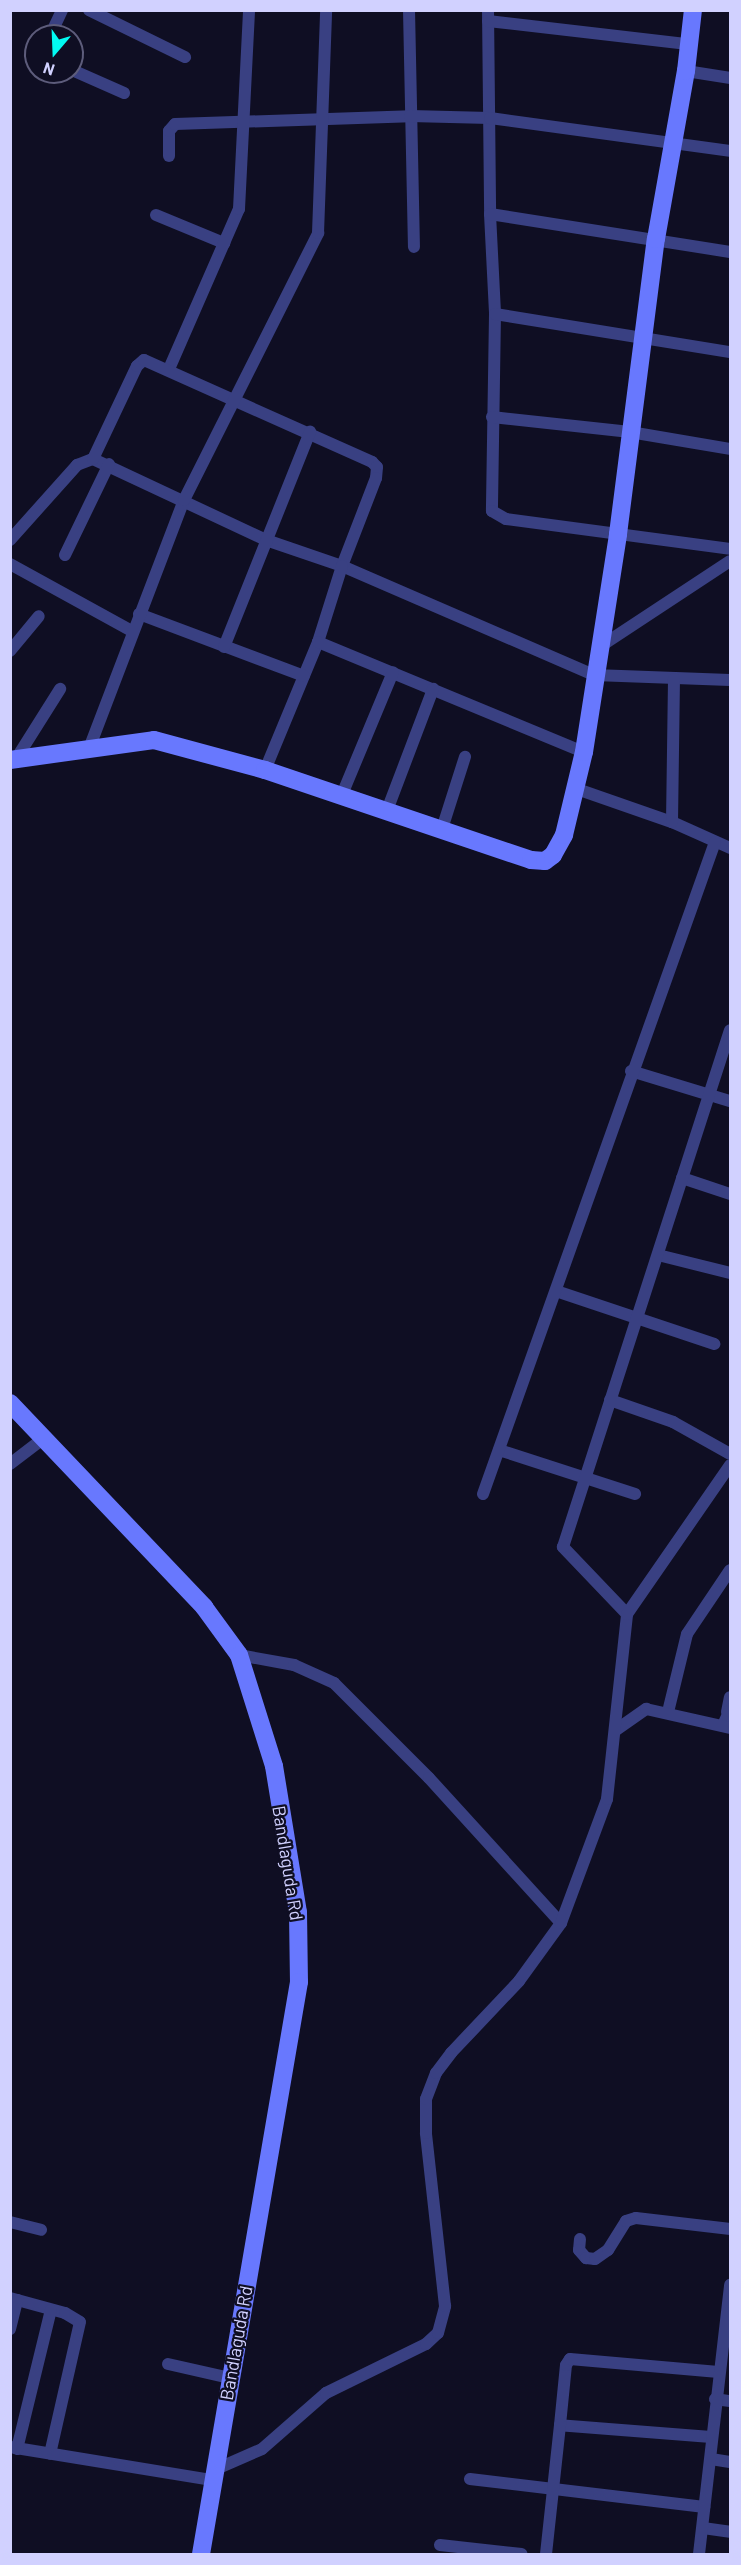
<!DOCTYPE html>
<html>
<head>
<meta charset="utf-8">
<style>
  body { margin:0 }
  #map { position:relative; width:741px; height:2565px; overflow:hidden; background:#0f0e23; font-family:Barlow,sans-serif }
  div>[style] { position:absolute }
  .street>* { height:12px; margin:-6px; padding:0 6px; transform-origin:6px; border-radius:6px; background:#394082 }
  .secondary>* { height:18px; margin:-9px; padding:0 9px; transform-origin:9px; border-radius:9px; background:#6878fe }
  span { translate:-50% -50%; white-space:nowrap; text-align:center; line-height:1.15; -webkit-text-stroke:4.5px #0f0e23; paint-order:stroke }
  .street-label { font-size:18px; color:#d1d1ff }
  .frame { position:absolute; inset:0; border:12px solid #d1d1ff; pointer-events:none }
  .north { position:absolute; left:24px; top:24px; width:60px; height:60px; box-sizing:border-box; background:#0f0e23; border:2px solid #5d5c7b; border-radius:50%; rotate:199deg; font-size:16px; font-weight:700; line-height:24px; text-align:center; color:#d1d1ff }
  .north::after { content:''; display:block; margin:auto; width:21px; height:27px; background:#02faf2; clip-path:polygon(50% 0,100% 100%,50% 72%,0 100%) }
</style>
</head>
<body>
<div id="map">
  <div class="street">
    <i style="left:89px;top:10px;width:107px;rotate:26.1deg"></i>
    <i style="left:409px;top:10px;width:237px;rotate:88.8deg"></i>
    <i style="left:488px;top:10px;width:204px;rotate:89.4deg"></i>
    <i style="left:490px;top:214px;width:100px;rotate:87.1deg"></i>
    <i style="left:495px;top:314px;width:197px;rotate:90.9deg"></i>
    <i style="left:492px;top:511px;width:16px;rotate:30deg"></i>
    <i style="left:506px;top:519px;width:226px;rotate:7.6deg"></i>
    <i style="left:488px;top:21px;width:201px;rotate:6.6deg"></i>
    <i style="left:50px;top:36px;width:29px;rotate:-65deg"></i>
    <i style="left:72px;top:70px;width:57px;rotate:23.9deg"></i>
    <i style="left:686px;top:71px;width:45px;rotate:9deg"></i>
    <i style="left:169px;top:156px;width:25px;rotate:-90deg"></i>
    <i style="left:169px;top:131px;width:9px;rotate:-49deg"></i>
    <i style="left:175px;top:124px;width:235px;rotate:-1.9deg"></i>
    <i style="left:410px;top:116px;width:80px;rotate:1.4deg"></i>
    <i style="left:490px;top:118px;width:242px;rotate:7.8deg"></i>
    <i style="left:490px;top:214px;width:243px;rotate:9deg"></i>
    <i style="left:156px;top:215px;width:74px;rotate:22.4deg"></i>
    <i style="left:495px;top:314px;width:238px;rotate:9.2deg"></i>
    <i style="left:169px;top:369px;width:175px;rotate:-66.4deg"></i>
    <i style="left:239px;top:209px;width:199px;rotate:-87.1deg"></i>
    <i style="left:492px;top:417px;width:139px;rotate:6.2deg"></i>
    <i style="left:630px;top:432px;width:101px;rotate:9.6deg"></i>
    <i style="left:93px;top:459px;width:191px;rotate:25.1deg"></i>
    <i style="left:266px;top:540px;width:80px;rotate:18.9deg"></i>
    <i style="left:342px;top:566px;width:275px;rotate:23.4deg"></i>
    <i style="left:594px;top:675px;width:136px;rotate:2.1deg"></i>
    <i style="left:10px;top:540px;width:101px;rotate:-48.2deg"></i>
    <i style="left:77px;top:465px;width:17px;rotate:-21deg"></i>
    <i style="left:93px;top:459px;width:103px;rotate:-64.7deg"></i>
    <i style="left:137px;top:366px;width:9px;rotate:-41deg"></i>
    <i style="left:144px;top:360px;width:250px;rotate:24.1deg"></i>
    <i style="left:372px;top:462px;width:7px;rotate:45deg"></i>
    <i style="left:377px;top:467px;width:11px;rotate:95deg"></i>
    <i style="left:376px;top:478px;width:94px;rotate:111.1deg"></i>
    <i style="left:342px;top:566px;width:80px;rotate:107.5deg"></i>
    <i style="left:318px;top:642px;width:139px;rotate:112.5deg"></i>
    <i style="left:65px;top:555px;width:101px;rotate:-64.2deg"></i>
    <i style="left:10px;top:564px;width:139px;rotate:28.8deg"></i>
    <i style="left:139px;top:614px;width:176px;rotate:20.6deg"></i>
    <i style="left:318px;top:642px;width:288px;rotate:22.5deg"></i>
    <i style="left:601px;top:646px;width:154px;rotate:-33.4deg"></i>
    <i style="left:224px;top:647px;width:232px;rotate:-68.2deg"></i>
    <i style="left:10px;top:651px;width:45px;rotate:-50.4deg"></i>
    <i style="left:90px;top:746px;width:263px;rotate:-69.1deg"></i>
    <i style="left:184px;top:500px;width:299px;rotate:-63.3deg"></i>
    <i style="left:318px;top:233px;width:223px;rotate:-87.9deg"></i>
    <i style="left:16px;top:759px;width:83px;rotate:-57.8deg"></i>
    <i style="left:577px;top:789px;width:101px;rotate:19.2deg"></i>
    <i style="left:672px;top:822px;width:64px;rotate:24.1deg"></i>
    <i style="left:341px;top:797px;width:135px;rotate:-67.4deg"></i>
    <i style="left:386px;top:813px;width:133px;rotate:-69.2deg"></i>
    <i style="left:672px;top:822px;width:143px;rotate:-89.2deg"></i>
    <i style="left:441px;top:832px;width:79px;rotate:-72.3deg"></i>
    <i style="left:631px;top:1071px;width:103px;rotate:16.9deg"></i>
    <i style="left:682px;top:1178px;width:51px;rotate:18.4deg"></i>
    <i style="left:658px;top:1255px;width:74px;rotate:14deg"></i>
    <i style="left:556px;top:1291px;width:167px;rotate:18.5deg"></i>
    <i style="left:610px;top:1400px;width:67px;rotate:19.2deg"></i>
    <i style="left:673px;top:1422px;width:65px;rotate:29.3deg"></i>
    <i style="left:499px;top:1450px;width:143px;rotate:17.9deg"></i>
    <i style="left:10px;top:1464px;width:43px;rotate:-37.4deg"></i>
    <i style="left:483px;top:1494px;width:692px;rotate:-70.41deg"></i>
    <i style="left:627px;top:1614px;width:93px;rotate:-133.7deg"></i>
    <i style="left:563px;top:1547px;width:543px;rotate:-72.1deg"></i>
    <i style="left:239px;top:1655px;width:56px;rotate:10.3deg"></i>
    <i style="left:294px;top:1665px;width:44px;rotate:24.2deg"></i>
    <i style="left:334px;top:1683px;width:134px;rotate:45deg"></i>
    <i style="left:429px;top:1778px;width:196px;rotate:47.7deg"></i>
    <i style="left:668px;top:1712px;width:80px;rotate:-76.3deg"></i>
    <i style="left:687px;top:1634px;width:77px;rotate:-56.1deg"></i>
    <i style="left:727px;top:1712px;width:15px;rotate:-79deg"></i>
    <i style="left:723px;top:1725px;width:17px;rotate:-65deg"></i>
    <i style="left:616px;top:1730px;width:37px;rotate:-35deg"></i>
    <i style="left:646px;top:1709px;width:86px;rotate:12.7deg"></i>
    <i style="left:10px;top:2222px;width:32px;rotate:14deg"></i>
    <i style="left:580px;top:2239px;width:11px;rotate:95deg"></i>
    <i style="left:579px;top:2250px;width:11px;rotate:49deg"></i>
    <i style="left:586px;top:2258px;width:9px;rotate:6deg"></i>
    <i style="left:595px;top:2259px;width:16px;rotate:-35deg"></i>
    <i style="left:608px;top:2250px;width:34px;rotate:-58deg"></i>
    <i style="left:626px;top:2221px;width:10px;rotate:-17deg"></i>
    <i style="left:636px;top:2218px;width:95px;rotate:6.7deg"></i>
    <i style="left:10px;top:2298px;width:57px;rotate:15.3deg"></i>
    <i style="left:65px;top:2313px;width:17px;rotate:31deg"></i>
    <i style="left:80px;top:2322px;width:135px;rotate:102.8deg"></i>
    <i style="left:10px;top:2329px;width:30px;rotate:-76deg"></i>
    <i style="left:168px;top:2364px;width:64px;rotate:12.7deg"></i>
    <i style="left:715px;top:2399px;width:15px;rotate:8deg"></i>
    <i style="left:711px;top:2437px;width:151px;rotate:-175.5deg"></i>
    <i style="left:560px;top:2425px;width:60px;rotate:-84.3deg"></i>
    <i style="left:566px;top:2365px;width:7px;rotate:-56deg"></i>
    <i style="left:570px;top:2359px;width:149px;rotate:5deg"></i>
    <i style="left:10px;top:2447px;width:205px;rotate:9.3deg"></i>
    <i style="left:17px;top:2449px;width:143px;rotate:-76.3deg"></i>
    <i style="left:711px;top:2459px;width:19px;rotate:9deg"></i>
    <i style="left:214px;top:2470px;width:52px;rotate:-23.6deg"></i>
    <i style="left:262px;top:2449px;width:85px;rotate:-41.2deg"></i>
    <i style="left:326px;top:2393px;width:111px;rotate:-26.1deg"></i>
    <i style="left:426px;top:2344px;width:16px;rotate:-43deg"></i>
    <i style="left:438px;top:2333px;width:28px;rotate:-75deg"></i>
    <i style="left:445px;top:2306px;width:174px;rotate:-96.3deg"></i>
    <i style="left:426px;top:2133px;width:34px;rotate:-90deg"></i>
    <i style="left:426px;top:2099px;width:28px;rotate:-69deg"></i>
    <i style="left:436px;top:2073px;width:25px;rotate:-53deg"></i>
    <i style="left:451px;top:2053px;width:99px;rotate:-46.6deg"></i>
    <i style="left:519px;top:1981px;width:72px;rotate:-54.1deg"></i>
    <i style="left:561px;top:1923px;width:132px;rotate:-69.6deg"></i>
    <i style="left:607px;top:1799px;width:186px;rotate:-83.8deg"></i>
    <i style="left:627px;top:1614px;width:181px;rotate:-55.3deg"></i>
    <i style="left:470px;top:2479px;width:236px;rotate:6.8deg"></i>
    <i style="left:703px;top:2528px;width:27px;rotate:8deg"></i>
    <i style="left:440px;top:2545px;width:82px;rotate:6.3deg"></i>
    <i style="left:546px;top:2554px;width:130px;rotate:-83.8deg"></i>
    <i style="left:699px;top:2554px;width:271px;rotate:-83.4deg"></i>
  </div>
  <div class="secondary">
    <i style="left:10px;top:760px;width:145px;rotate:-7.9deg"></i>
    <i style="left:154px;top:740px;width:115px;rotate:15.1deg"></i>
    <i style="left:265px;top:770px;width:281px;rotate:18.7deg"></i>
    <i style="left:531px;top:860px;width:14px;rotate:4deg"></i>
    <i style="left:545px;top:861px;width:10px;rotate:-37deg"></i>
    <i style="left:553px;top:855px;width:23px;rotate:-61deg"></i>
    <i style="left:564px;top:835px;width:85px;rotate:-76.5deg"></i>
    <i style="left:584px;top:752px;width:221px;rotate:-81.1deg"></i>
    <i style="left:618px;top:534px;width:297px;rotate:-82.7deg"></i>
    <i style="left:656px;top:239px;width:171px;rotate:-79.9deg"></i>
    <i style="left:686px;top:71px;width:61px;rotate:-83.5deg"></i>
    <i style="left:10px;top:1403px;width:282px;rotate:46.4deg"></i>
    <i style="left:204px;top:1607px;width:59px;rotate:53.9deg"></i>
    <i style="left:239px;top:1655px;width:116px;rotate:72.5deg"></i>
    <i style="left:274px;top:1766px;width:148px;rotate:80.7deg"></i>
    <i style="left:298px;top:1912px;width:70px;rotate:89.2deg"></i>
    <i style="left:299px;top:1982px;width:580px;rotate:99.72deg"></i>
  </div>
  <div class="street-label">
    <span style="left:288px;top:1863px;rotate:81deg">Bandlaguda Rd</span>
    <span style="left:236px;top:2343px;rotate:-80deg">Bandlaguda Rd</span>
  </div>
  <div class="frame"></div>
  <div class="north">N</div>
</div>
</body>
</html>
